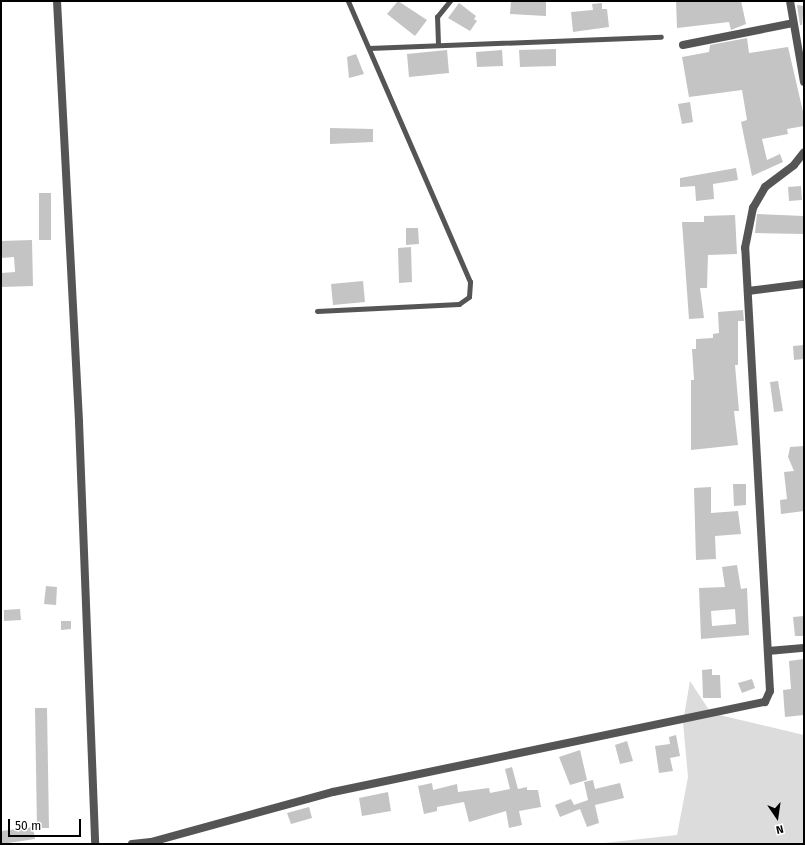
<!DOCTYPE html>
<html>
<head>
<meta charset="utf-8">
<style>
  body { margin:0 }
  #map { position:relative; width:805px; height:845px; overflow:hidden; background:#fff; font-family:"Fira Sans",sans-serif }
  div>[style] { position:absolute }
  .green>* { inset:0; background:#dcdcdc }
  .building>* { inset:0; background:#c4c4c4 }
  .lane>* { height:4.5px; margin:-2.25px; padding:0 2.25px; transform-origin:2.25px; border-radius:2.25px; background:#555 }
  .street>* { height:8px; margin:-4px; padding:0 4px; transform-origin:4px; border-radius:4px; background:#555 }
  span { translate:-50% -50%; white-space:nowrap; text-align:center; line-height:1.15; -webkit-text-stroke:3px #fff; paint-order:stroke }
  .frame { position:absolute; inset:0; border:2px solid #000; pointer-events:none }
  .north { position:absolute; left:757px; top:797px; width:40px; height:40px; -webkit-text-stroke:3px #fff; paint-order:stroke; rotate:167deg; font-size:11px; font-weight:700; line-height:16px; text-align:center; color:#000 }
  .north::after { content:''; display:block; margin:auto; width:14px; height:18px; background:#000; clip-path:polygon(50% 0,100% 100%,50% 72%,0 100%) }
  .scale { position:absolute; left:8px; top:819px; width:73px; height:18px; box-sizing:border-box; border:2px solid #000; border-top:0; padding-left:5px; font-size:12px; line-height:14px; white-space:nowrap; color:#000; -webkit-text-stroke:3px #fff; paint-order:stroke }
</style>
</head>
<body>
<div id="map">
  <div class="green">
    <i style="clip-path:polygon(690px 681px,711px 713px,804px 735px,804px 844px,595px 844px,677px 835px,688px 777px,683px 722px)"></i>
  </div>
  <div class="building">
    <i style="clip-path:polygon(398px 1px,427px 20px,415px 36px,387px 14px)"></i>
    <i style="clip-path:polygon(511px 1px,546px 1px,546px 16px,510px 14px)"></i>
    <i style="clip-path:polygon(676px 1px,741px 1px,746px 24px,731px 30px,729px 22px,677px 28px)"></i>
    <i style="clip-path:polygon(459px 3px,476px 16px,474px 19px,477px 21px,470px 31px,448px 18px)"></i>
    <i style="clip-path:polygon(602px 3px,602px 9px,607px 9px,609px 27px,573px 32px,571px 12px,593px 10px,592px 4px)"></i>
    <i style="clip-path:polygon(797px 5px,804px 6px,802px 25px,800px 25px)"></i>
    <i style="clip-path:polygon(747px 38px,749px 53px,788px 47px,804px 116px,804px 126px,787px 129px,788px 134px,762px 139px,767px 160px,780px 154px,783px 162px,752px 176px,741px 122px,747px 120px,742px 90px,689px 97px,682px 57px,709px 52px,710px 45px)"></i>
    <i style="clip-path:polygon(556px 49px,556px 66px,520px 67px,519px 50px)"></i>
    <i style="clip-path:polygon(447px 50px,449px 73px,409px 77px,407px 54px)"></i>
    <i style="clip-path:polygon(502px 50px,503px 66px,477px 67px,476px 52px)"></i>
    <i style="clip-path:polygon(356px 54px,364px 74px,349px 78px,347px 57px)"></i>
    <i style="clip-path:polygon(690px 102px,693px 122px,682px 124px,678px 104px)"></i>
    <i style="clip-path:polygon(330px 128px,373px 129px,373px 142px,330px 144px)"></i>
    <i style="clip-path:polygon(736px 168px,738px 180px,713px 184px,714px 199px,696px 201px,695px 186px,680px 187px,680px 178px)"></i>
    <i style="clip-path:polygon(801px 186px,802px 200px,789px 201px,788px 187px)"></i>
    <i style="clip-path:polygon(39px 193px,51px 193px,51px 240px,39px 240px)"></i>
    <i style="clip-path:polygon(757px 214px,804px 216px,804px 234px,755px 233px)"></i>
    <i style="clip-path:polygon(735px 215px,737px 254px,708px 255px,707px 288px,700px 288px,704px 318px,689px 319px,682px 222px,704px 222px,704px 216px)"></i>
    <i style="clip-path:polygon(406px 228px,418px 228px,419px 244px,406px 245px)"></i>
    <i style="clip-path:polygon(32px 240px,33px 286px,1px 287px,1px 273px,15px 272px,14px 257px,1px 258px,1px 241px)"></i>
    <i style="clip-path:polygon(411px 247px,412px 282px,399px 283px,398px 248px)"></i>
    <i style="clip-path:polygon(363px 281px,365px 302px,333px 305px,331px 284px)"></i>
    <i style="clip-path:polygon(743px 310px,744px 321px,738px 321px,738px 365px,735px 365px,739px 411px,734px 411px,738px 445px,691px 450px,691px 380px,694px 380px,692px 349px,696px 349px,696px 339px,713px 338px,713px 334px,719px 333px,718px 312px)"></i>
    <i style="clip-path:polygon(804px 345px,804px 359px,794px 360px,793px 346px)"></i>
    <i style="clip-path:polygon(778px 381px,783px 411px,774px 412px,770px 382px)"></i>
    <i style="clip-path:polygon(804px 446px,804px 511px,781px 514px,780px 500px,787px 499px,784px 472px,794px 471px,788px 457px,790px 447px)"></i>
    <i style="clip-path:polygon(733px 484px,746px 484px,746px 505px,734px 506px)"></i>
    <i style="clip-path:polygon(711px 487px,711px 513px,738px 511px,741px 534px,715px 536px,716px 559px,696px 560px,694px 488px)"></i>
    <i style="clip-path:polygon(evenodd,737px 565px,741px 589px,747px 588px,749px 635px,701px 639px,699px 588px,725px 587px,722px 567px,737px 565px,735px 609px,736px 624px,712px 626px,711px 611px,735px 609px)"></i>
    <i style="clip-path:polygon(46px 586px,57px 587px,56px 605px,44px 604px)"></i>
    <i style="clip-path:polygon(20px 609px,21px 620px,4px 621px,4px 610px)"></i>
    <i style="clip-path:polygon(804px 616px,804px 636px,795px 636px,793px 617px)"></i>
    <i style="clip-path:polygon(61px 621px,71px 621px,71px 629px,61px 630px)"></i>
    <i style="clip-path:polygon(804px 659px,804px 715px,785px 717px,783px 690px,791px 689px,789px 661px)"></i>
    <i style="clip-path:polygon(712px 669px,712px 675px,720px 675px,721px 698px,703px 698px,702px 670px)"></i>
    <i style="clip-path:polygon(752px 679px,755px 688px,742px 693px,738px 683px)"></i>
    <i style="clip-path:polygon(35px 708px,47px 708px,49px 828px,37px 828px)"></i>
    <i style="clip-path:polygon(676px 735px,680px 756px,670px 758px,673px 771px,659px 773px,655px 746px,670px 744px,669px 737px)"></i>
    <i style="clip-path:polygon(627px 741px,633px 761px,620px 764px,615px 745px)"></i>
    <i style="clip-path:polygon(580px 750px,587px 780px,570px 785px,559px 757px)"></i>
    <i style="clip-path:polygon(512px 767px,518px 789px,527px 787px,527px 790px,538px 790px,541px 807px,519px 811px,522px 825px,509px 828px,506px 811px,469px 822px,464px 802px,437px 807px,437px 811px,424px 814px,418px 786px,432px 783px,433px 790px,457px 784px,458px 792px,489px 788px,490px 793px,510px 789px,505px 769px)"></i>
    <i style="clip-path:polygon(593px 780px,595px 789px,620px 783px,624px 798px,595px 805px,599px 823px,587px 827px,580px 809px,560px 817px,555px 805px,571px 799px,574px 805px,588px 800px,584px 782px)"></i>
    <i style="clip-path:polygon(388px 792px,391px 811px,362px 816px,359px 798px)"></i>
    <i style="clip-path:polygon(309px 807px,312px 818px,291px 824px,287px 813px)"></i>
    <i style="clip-path:polygon(33px 827px,35px 839px,1px 844px,1px 831px)"></i>
  </div>
  <div class="lane">
    <i style="left:438px;top:44px;width:27px;rotate:-92deg"></i>
    <i style="left:437px;top:17px;width:21px;rotate:-51deg"></i>
    <i style="left:369px;top:48px;width:292px;rotate:-2.2deg"></i>
    <i style="left:317px;top:311px;width:142px;rotate:-2.8deg"></i>
    <i style="left:459px;top:304px;width:12px;rotate:-35deg"></i>
    <i style="left:469px;top:297px;width:15px;rotate:-86deg"></i>
    <i style="left:470px;top:282px;width:306px;rotate:-113.5deg"></i>
  </div>
  <div class="street">
    <i style="left:57px;top:1px;width:422px;rotate:87deg"></i>
    <i style="left:79px;top:422px;width:422px;rotate:87.8deg"></i>
    <i style="left:790px;top:1px;width:82px;rotate:80.2deg"></i>
    <i style="left:683px;top:45px;width:112px;rotate:-11.3deg"></i>
    <i style="left:748px;top:291px;width:56px;rotate:-7.1deg"></i>
    <i style="left:768px;top:651px;width:36px;rotate:-5deg"></i>
    <i style="left:132px;top:844px;width:19px;rotate:-6deg"></i>
    <i style="left:151px;top:842px;width:189px;rotate:-15.4deg"></i>
    <i style="left:333px;top:792px;width:441px;rotate:-11.8deg"></i>
    <i style="left:765px;top:702px;width:12px;rotate:-66deg"></i>
    <i style="left:770px;top:691px;width:444px;rotate:-93.2deg"></i>
    <i style="left:745px;top:248px;width:41px;rotate:-78.7deg"></i>
    <i style="left:753px;top:208px;width:24px;rotate:-60deg"></i>
    <i style="left:765px;top:187px;width:36px;rotate:-37deg"></i>
    <i style="left:794px;top:165px;width:16px;rotate:-52deg"></i>
  </div>
  <div class="frame"></div>
  <div class="north">N</div>
  <div class="scale">50 m</div>
</div>
</body>
</html>
